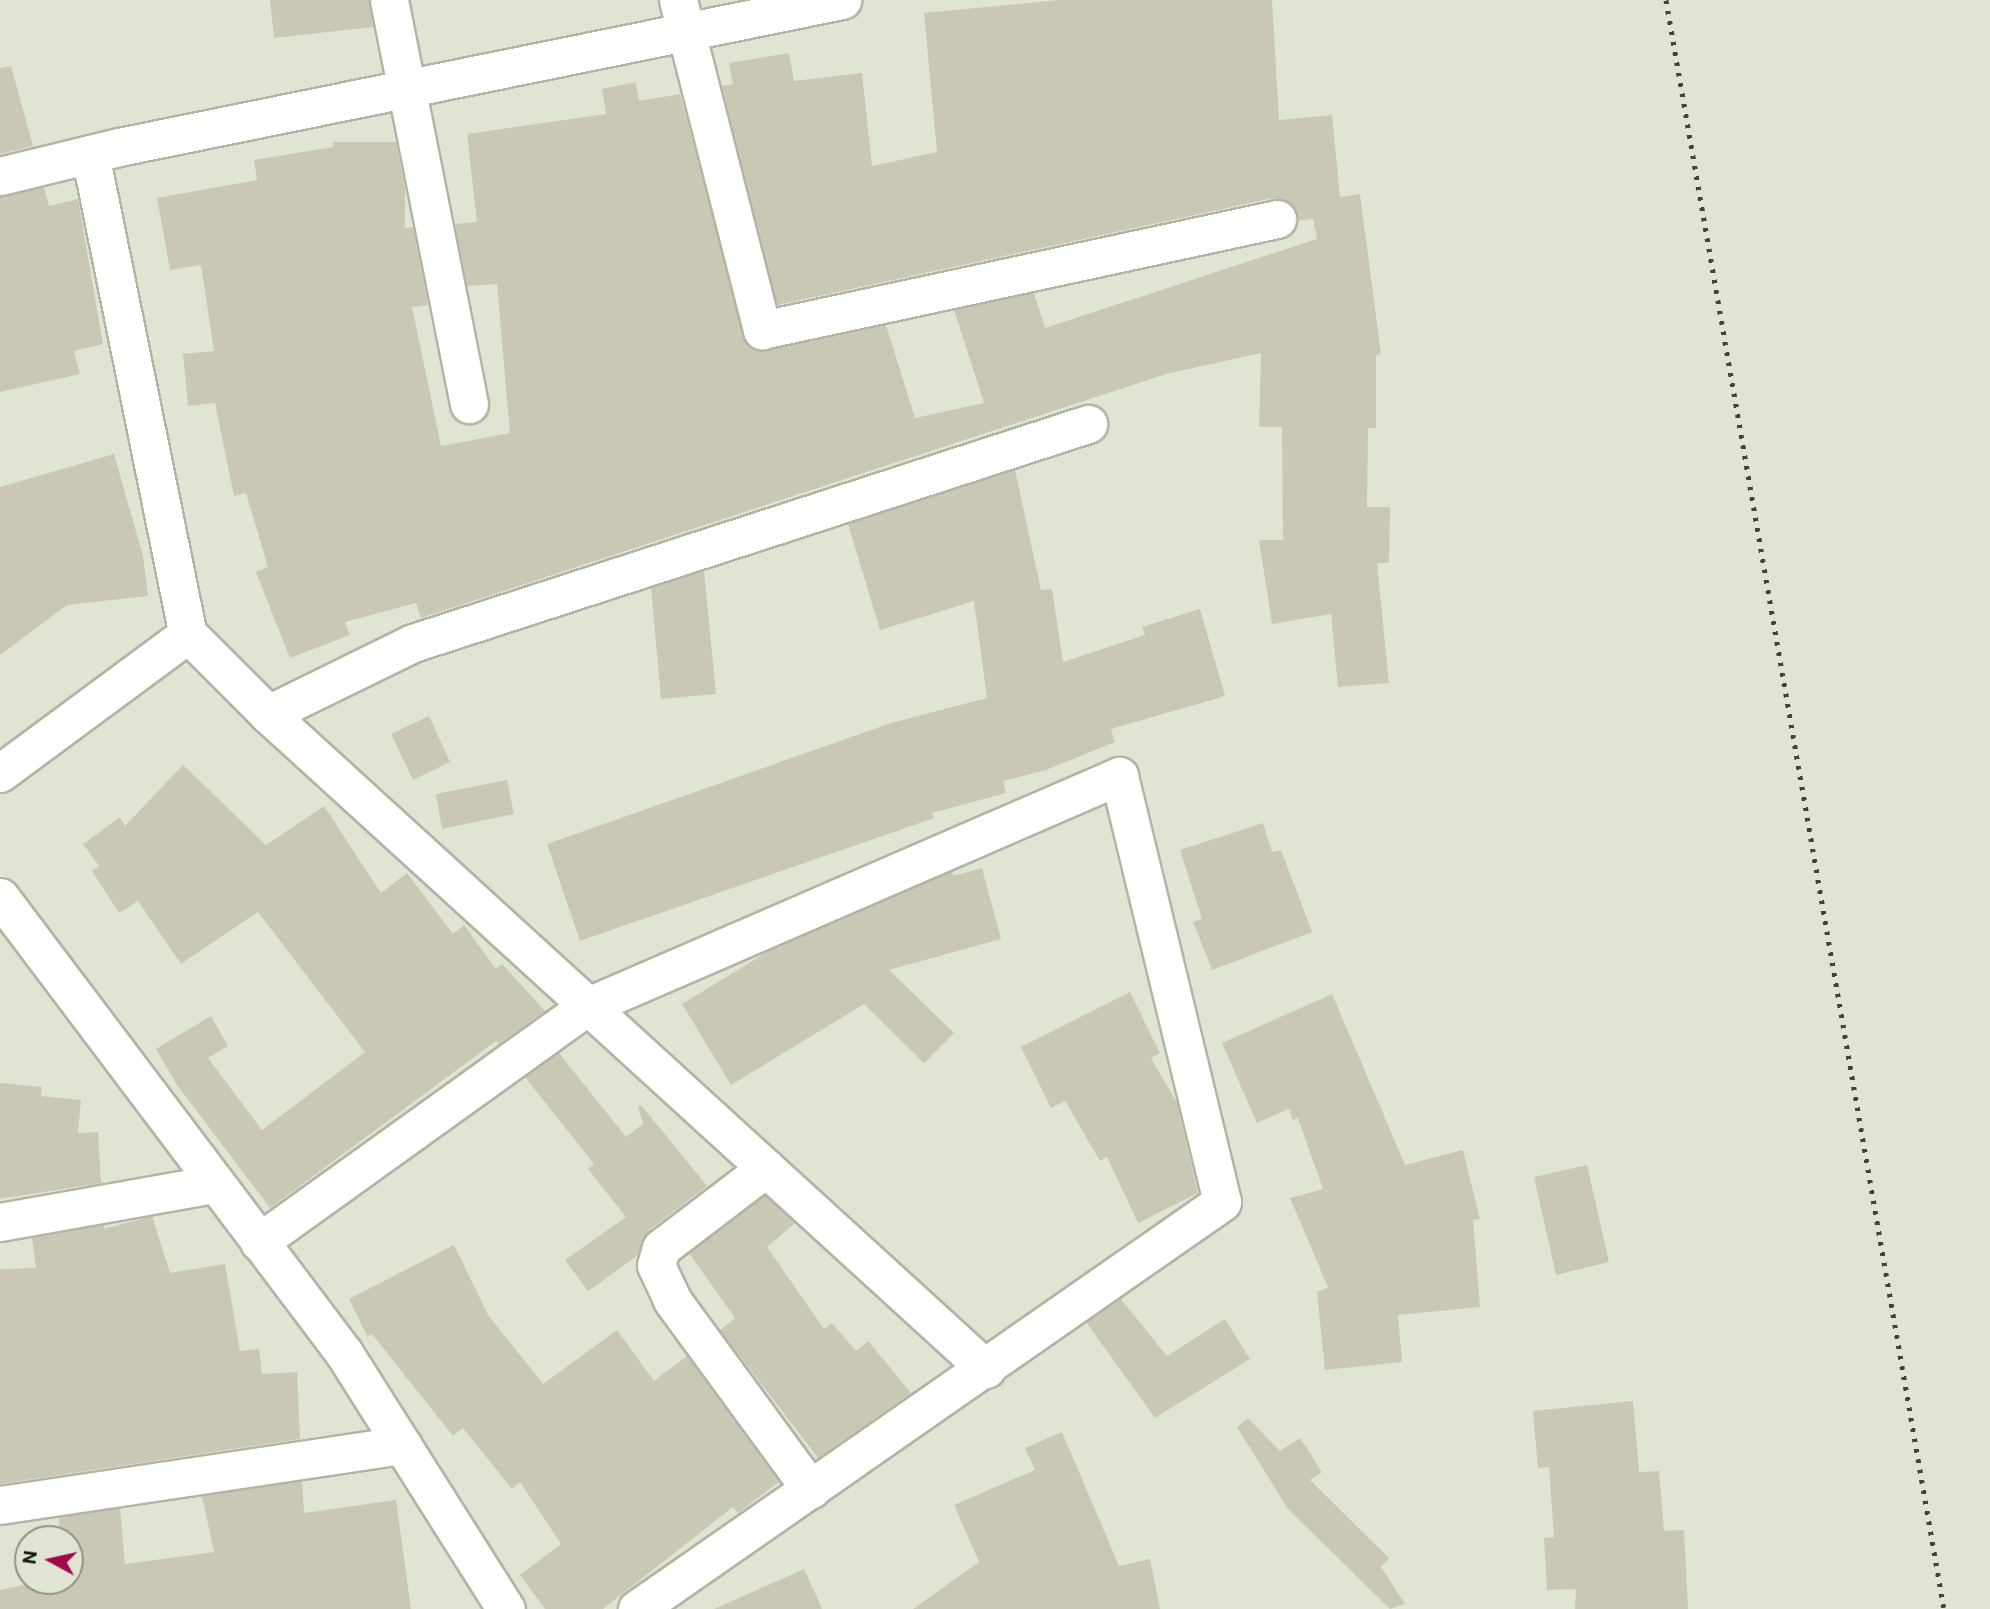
<!DOCTYPE html>
<html>
<head>
<meta charset="utf-8">
<style>
  body { margin:0 }
  #map { position:relative; width:1990px; height:1609px; overflow:hidden; background:#e0e5d3; font-family:Roboto,sans-serif }
  div>[style] { position:absolute }
  .building>* { inset:0; background:#cbc7b5 }
  .roads { filter:drop-shadow(2px 0 #b1b5a4) drop-shadow(-2px 0 #b1b5a4) drop-shadow(0 2px #b1b5a4) drop-shadow(0 -2px #b1b5a4) }
  .street>* { height:37px; margin:-18.5px; padding:0 18.5px; transform-origin:18.5px; border-radius:18.5px; background:#fff }
  .rail>* { height:5px; margin-top:-2.5px; transform-origin:0; background:repeating-linear-gradient(90deg,#41433a 0 3.5px,transparent 0 10.5px) }
  span { translate:-50% -50%; white-space:nowrap; text-align:center; line-height:1.15; -webkit-text-stroke:7px #e0e5d3; paint-order:stroke }
  .north { position:absolute; left:14px; top:1525px; width:70px; height:70px; box-sizing:border-box; background:#e0e5d3; border:2px solid #8e9285; border-radius:50%; rotate:278deg; font-size:19px; font-weight:700; line-height:28px; text-align:center; color:#14160f }
  .north::after { content:''; display:block; margin:auto; width:24px; height:32px; background:#a1084a; clip-path:polygon(50% 0,100% 100%,50% 72%,0 100%) }
</style>
</head>
<body>
<div id="map">
  <div class="building">
    <i style="clip-path:polygon(270px 0,369px 0,373px 27px,274px 38px)"></i>
    <i style="clip-path:polygon(1059px 0,1272px 0,1279px 120px,1332px 115px,1340px 197px,1360px 194px,1381px 354px,1376px 355px,1376px 428px,1368px 428px,1367px 507px,1390px 507px,1389px 563px,1377px 563px,1389px 683px,1338px 687px,1331px 614px,1272px 624px,1259px 540px,1283px 540px,1282px 427px,1259px 427px,1261px 353px,1166px 374px,421px 618px,416px 603px,345px 622px,350px 635px,290px 658px,256px 572px,268px 567px,246px 493px,234px 496px,215px 403px,188px 406px,183px 354px,214px 351px,201px 265px,170px 270px,157px 198px,257px 180px,254px 160px,333px 147px,333px 142px,396px 142px,405px 189px,405px 228px,413px 227px,428px 305px,412px 307px,441px 446px,510px 433px,497px 284px,467px 286px,455px 224px,477px 222px,467px 134px,606px 114px,602px 89px,636px 82px,639px 101px,680px 94px,747px 345px,766px 351px,886px 325px,915px 418px,984px 403px,954px 310px,1034px 293px,1045px 328px,1317px 239px,1313px 219px,1297px 221px,1292px 204px,1273px 198px,777px 305px,722px 86px,733px 84px,729px 63px,789px 53px,794px 81px,862px 73px,872px 166px,937px 152px,924px 13px)"></i>
    <i style="clip-path:polygon(11px 66px,33px 146px,0 154px,0 68px)"></i>
    <i style="clip-path:polygon(44px 187px,49px 206px,78px 199px,103px 344px,74px 351px,80px 374px,0 392px,0 196px)"></i>
    <i style="clip-path:polygon(114px 454px,143px 556px,148px 596px,67px 605px,0 655px,0 487px)"></i>
    <i style="clip-path:polygon(1015px 470px,1041px 590px,1052px 589px,1063px 662px,1145px 635px,1142px 627px,1200px 609px,1225px 696px,1111px 729px,1115px 742px,1046px 770px,1003px 781px,1006px 793px,932px 813px,934px 818px,580px 941px,547px 844px,891px 723px,987px 698px,974px 601px,880px 630px,848px 524px)"></i>
    <i style="clip-path:polygon(704px 571px,716px 694px,661px 699px,651px 588px)"></i>
    <i style="clip-path:polygon(429px 716px,450px 762px,413px 780px,391px 734px)"></i>
    <i style="clip-path:polygon(183px 765px,266px 845px,324px 806px,381px 893px,407px 873px,453px 934px,464px 925px,496px 969px,502px 964px,545px 1011px,499px 1044px,496px 1041px,270px 1208px,177px 1085px,156px 1049px,211px 1016px,228px 1046px,208px 1058px,262px 1130px,365px 1052px,258px 912px,181px 964px,138px 901px,119px 913px,92px 871px,99px 866px,83px 844px,120px 817px,125px 826px)"></i>
    <i style="clip-path:polygon(507px 780px,514px 814px,442px 829px,436px 794px)"></i>
    <i style="clip-path:polygon(1263px 823px,1272px 852px,1281px 850px,1312px 932px,1212px 970px,1193px 922px,1202px 919px,1180px 850px)"></i>
    <i style="clip-path:polygon(982px 868px,1001px 939px,889px 970px,954px 1033px,924px 1063px,864px 1004px,731px 1085px,682px 1004px,774px 948px,952px 871px,953px 876px)"></i>
    <i style="clip-path:polygon(1130px 992px,1160px 1053px,1151px 1058px,1177px 1103px,1198px 1193px,1138px 1223px,1107px 1157px,1100px 1161px,1065px 1101px,1051px 1108px,1021px 1047px)"></i>
    <i style="clip-path:polygon(1332px 994px,1405px 1165px,1463px 1150px,1480px 1219px,1473px 1220px,1480px 1307px,1398px 1315px,1402px 1362px,1325px 1370px,1317px 1292px,1328px 1287px,1290px 1198px,1323px 1189px,1298px 1118px,1293px 1120px,1289px 1109px,1257px 1123px,1222px 1043px)"></i>
    <i style="clip-path:polygon(559px 1053px,626px 1137px,643px 1124px,638px 1107px,641px 1105px,707px 1186px,648px 1231px,637px 1256px,588px 1291px,565px 1260px,626px 1217px,588px 1169px,594px 1164px,525px 1077px)"></i>
    <i style="clip-path:polygon(0 1083px,42px 1087px,41px 1096px,81px 1100px,78px 1133px,98px 1132px,101px 1183px,0 1199px)"></i>
    <i style="clip-path:polygon(1587px 1165px,1609px 1262px,1556px 1275px,1534px 1177px)"></i>
    <i style="clip-path:polygon(765px 1195px,795px 1223px,767px 1247px,824px 1329px,832px 1323px,856px 1351px,868px 1341px,911px 1393px,818px 1458px,720px 1330px,735px 1318px,689px 1253px)"></i>
    <i style="clip-path:polygon(152px 1216px,170px 1273px,225px 1264px,240px 1351px,259px 1349px,262px 1374px,297px 1372px,300px 1439px,0 1484px,0 1269px,36px 1268px,32px 1238px,104px 1225px,104px 1229px)"></i>
    <i style="clip-path:polygon(454px 1245px,488px 1315px,543px 1384px,617px 1330px,654px 1381px,687px 1356px,779px 1482px,738px 1513px,733px 1507px,603px 1609px,545px 1609px,520px 1575px,561px 1544px,520px 1482px,512px 1489px,463px 1428px,453px 1436px,372px 1334px,367px 1336px,349px 1299px)"></i>
    <i style="clip-path:polygon(1120px 1298px,1167px 1356px,1225px 1319px,1250px 1359px,1155px 1418px,1086px 1322px)"></i>
    <i style="clip-path:polygon(1633px 1401px,1639px 1472px,1659px 1471px,1664px 1531px,1684px 1530px,1688px 1609px,1575px 1609px,1576px 1589px,1547px 1590px,1544px 1538px,1554px 1537px,1549px 1467px,1538px 1468px,1533px 1411px)"></i>
    <i style="clip-path:polygon(1248px 1418px,1280px 1451px,1300px 1438px,1322px 1472px,1310px 1480px,1389px 1558px,1381px 1567px,1405px 1604px,1390px 1609px,1288px 1509px,1237px 1427px)"></i>
    <i style="clip-path:polygon(1062px 1432px,1119px 1566px,1150px 1559px,1160px 1609px,913px 1609px,979px 1562px,954px 1505px,1035px 1470px,1025px 1448px)"></i>
    <i style="clip-path:polygon(302px 1481px,304px 1513px,396px 1500px,411px 1609px,0 1609px,0 1590px,42px 1581px,70px 1581px,70px 1539px,60px 1539px,59px 1517px,120px 1508px,125px 1564px,214px 1552px,202px 1496px)"></i>
    <i style="clip-path:polygon(804px 1569px,822px 1609px,714px 1609px)"></i>
  </div>
  <div class="roads">
    <div class="street">
      <i style="left:389px;top:0;width:412px;rotate:78.8deg"></i>
      <i style="left:678px;top:0;width:341px;rotate:75.7deg"></i>
      <i style="left:762px;top:330px;width:527px;rotate:-12.16deg"></i>
      <i style="left:90px;top:154px;width:490px;rotate:78.5deg"></i>
      <i style="left:188px;top:634px;width:113px;rotate:45deg"></i>
      <i style="left:268px;top:714px;width:161px;rotate:-26.1deg"></i>
      <i style="left:413px;top:643px;width:710px;rotate:-17.98deg"></i>
      <i style="left:0;top:176px;width:122px;rotate:-13.7deg"></i>
      <i style="left:119px;top:147px;width:738px;rotate:-11.49deg"></i>
      <i style="left:268px;top:714px;width:972px;rotate:42.37deg"></i>
      <i style="left:0;top:773px;width:234px;rotate:-36.5deg"></i>
      <i style="left:0;top:897px;width:571px;rotate:52.97deg"></i>
      <i style="left:344px;top:1353px;width:303px;rotate:57.7deg"></i>
      <i style="left:766px;top:1168px;width:132px;rotate:142.7deg"></i>
      <i style="left:661px;top:1248px;width:18px;rotate:106deg"></i>
      <i style="left:656px;top:1265px;width:38px;rotate:65deg"></i>
      <i style="left:672px;top:1300px;width:235px;rotate:53.8deg"></i>
      <i style="left:0;top:1222px;width:217px;rotate:-10.1deg"></i>
      <i style="left:259px;top:1242px;width:405px;rotate:-35.7deg"></i>
      <i style="left:588px;top:1006px;width:579px;rotate:-23.42deg"></i>
      <i style="left:1119px;top:776px;width:438px;rotate:76.4deg"></i>
      <i style="left:1222px;top:1202px;width:713px;rotate:145.17deg"></i>
      <i style="left:0;top:1505px;width:407px;rotate:-8.5deg"></i>
    </div>
  </div>
  <div class="rail">
    <i style="left:1666px;top:0;width:1633px;rotate:80.2deg"></i>
  </div>
  <div class="north">N</div>
</div>
</body>
</html>
